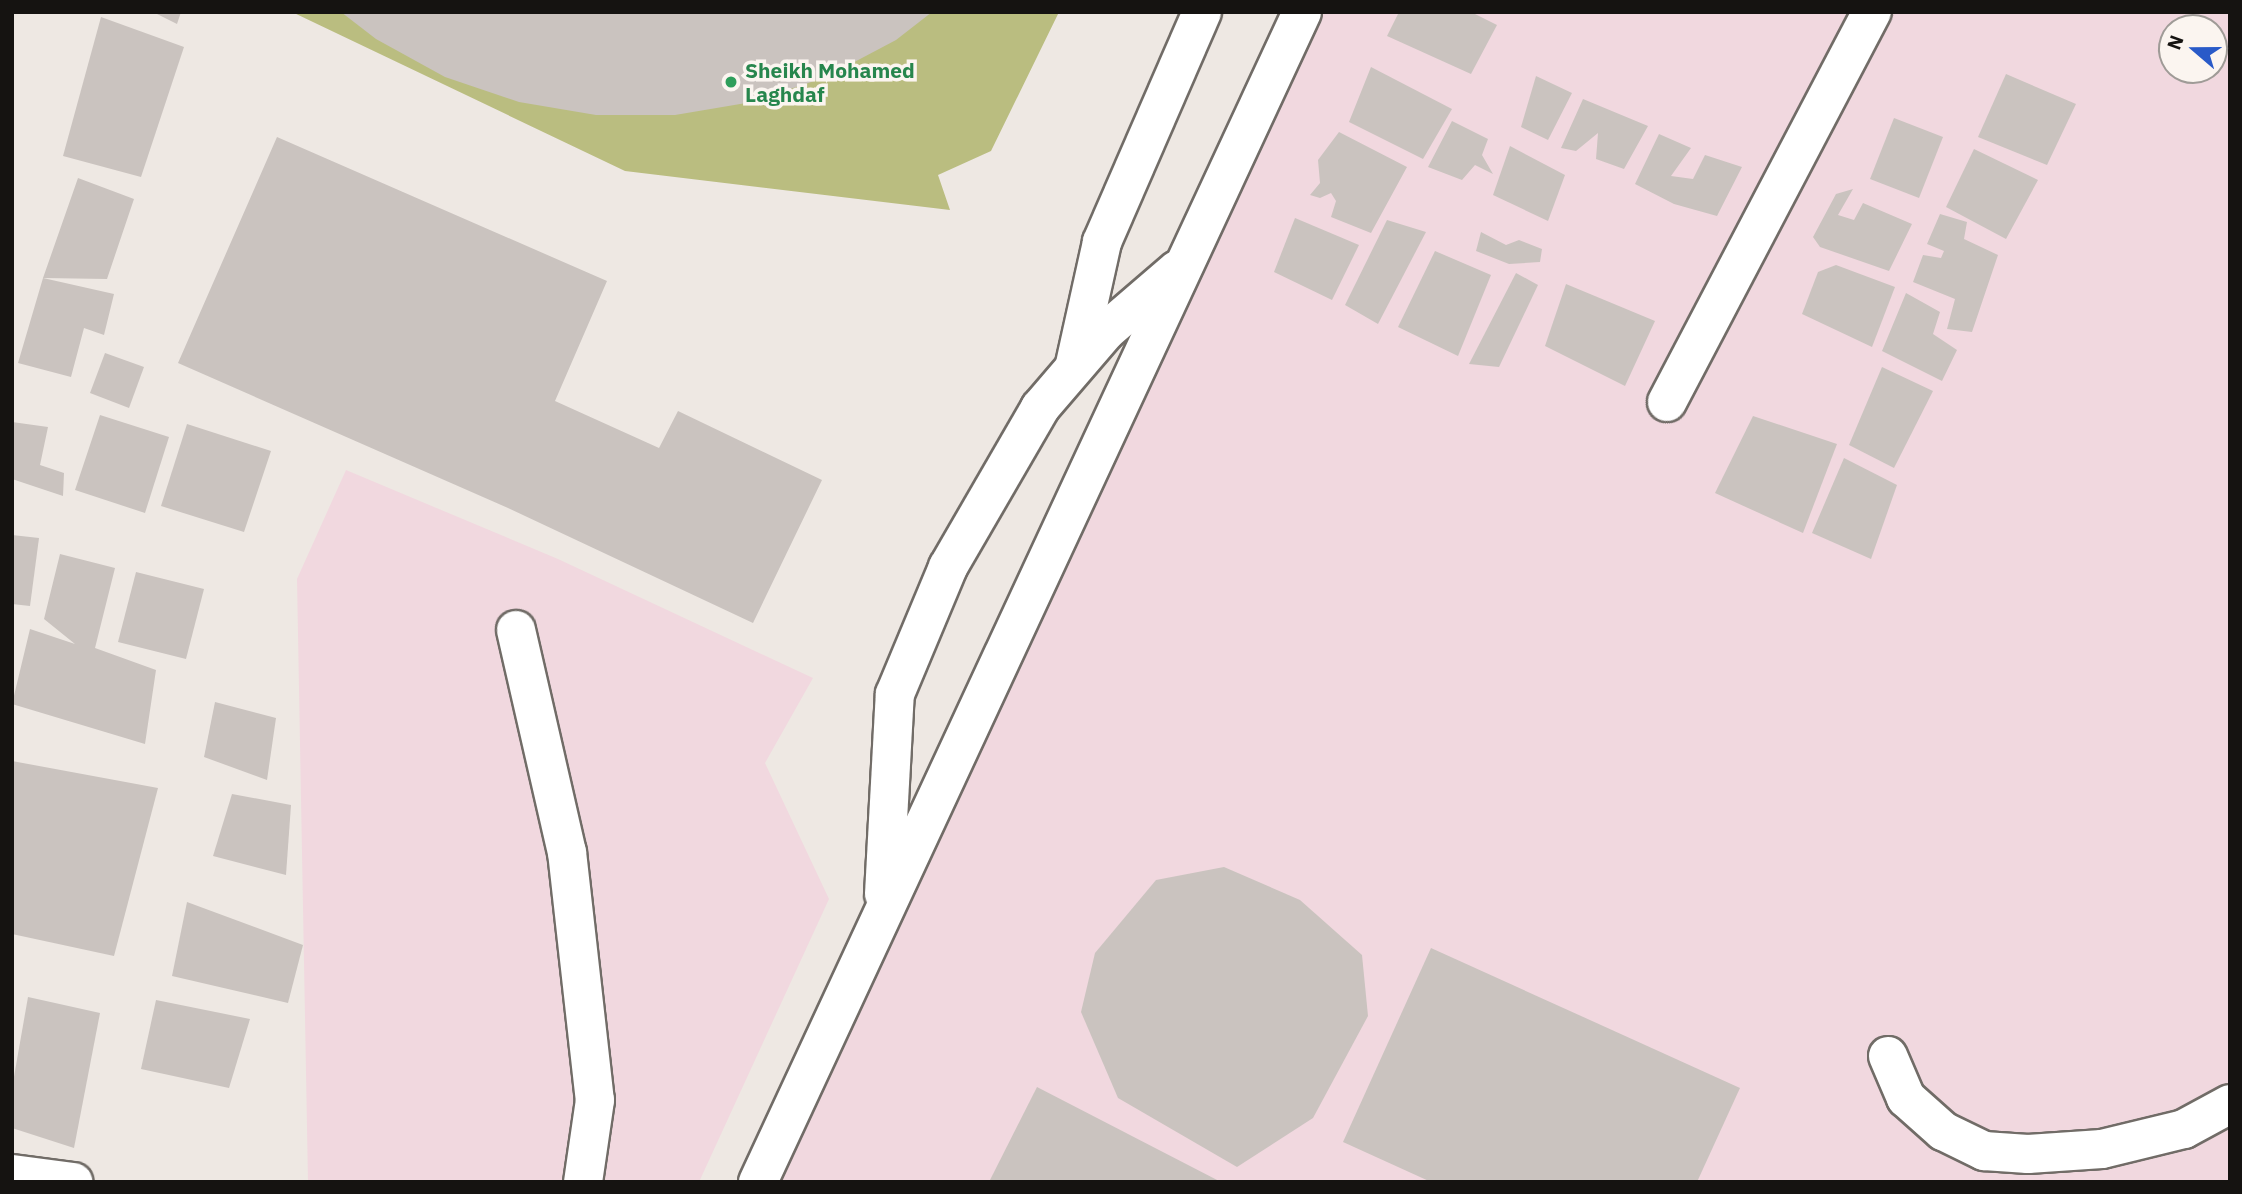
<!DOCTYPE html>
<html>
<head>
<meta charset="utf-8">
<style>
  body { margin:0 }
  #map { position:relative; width:2242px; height:1194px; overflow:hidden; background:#eee8e3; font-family:"IBM Plex Sans",sans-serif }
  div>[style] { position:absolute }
  .industrial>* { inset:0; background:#f1d8df }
  .green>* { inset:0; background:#babd80 }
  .building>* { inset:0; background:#cac3bf }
  .roads { filter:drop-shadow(2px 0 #716c67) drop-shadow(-2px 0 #716c67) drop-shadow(0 2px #716c67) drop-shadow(0 -2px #716c67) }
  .minor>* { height:38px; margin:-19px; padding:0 19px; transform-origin:19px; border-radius:19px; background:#fff }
  .dots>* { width:19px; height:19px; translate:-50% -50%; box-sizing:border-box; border:4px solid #fbf5f0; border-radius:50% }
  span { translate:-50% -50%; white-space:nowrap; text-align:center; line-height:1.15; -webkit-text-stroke:7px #fbf5f0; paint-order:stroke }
  .leisure-label { font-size:21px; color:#27864d; font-weight:700 }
  .left { translate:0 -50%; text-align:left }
  .frame { position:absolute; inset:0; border:14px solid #151311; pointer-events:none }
  .north { position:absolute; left:2158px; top:14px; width:70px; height:70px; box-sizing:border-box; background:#fbf5f0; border:2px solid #9f9b97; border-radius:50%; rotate:290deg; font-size:19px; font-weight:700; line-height:28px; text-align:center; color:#151311 }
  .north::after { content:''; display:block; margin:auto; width:24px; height:32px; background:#295ac8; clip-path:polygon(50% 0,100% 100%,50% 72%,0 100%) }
</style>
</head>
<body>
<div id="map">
  <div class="industrial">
    <i style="clip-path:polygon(evenodd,1319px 12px,2230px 12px,2230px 1182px,777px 1182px,1319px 12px,2172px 28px,2214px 28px,2214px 70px,2172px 70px,2172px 28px)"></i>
    <i style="clip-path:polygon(346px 470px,558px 559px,813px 678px,765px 763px,829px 899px,699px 1182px,308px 1182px,297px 579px)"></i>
  </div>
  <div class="green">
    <i style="clip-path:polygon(292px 12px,1059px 12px,991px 151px,938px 175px,950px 210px,625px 171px)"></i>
  </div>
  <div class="building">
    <i style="clip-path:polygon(153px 12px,181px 12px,177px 24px)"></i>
    <i style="clip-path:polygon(341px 12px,932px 12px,896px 40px,826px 77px,752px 102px,675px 115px,596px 115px,519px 102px,445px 77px,376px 39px)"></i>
    <i style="clip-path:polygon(1399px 12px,1471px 12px,1497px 25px,1471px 74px,1387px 36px)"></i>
    <i style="clip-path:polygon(101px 17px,184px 47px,141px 177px,63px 156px)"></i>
    <i style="clip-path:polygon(1371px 67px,1452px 109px,1423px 159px,1349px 122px)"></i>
    <i style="clip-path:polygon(2006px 74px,2076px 104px,2047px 165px,1978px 137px)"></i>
    <i style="clip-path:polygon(1536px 76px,1572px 93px,1548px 140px,1521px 127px)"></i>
    <i style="clip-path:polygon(1583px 99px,1648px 126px,1624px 169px,1596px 159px,1598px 133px,1576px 151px,1561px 148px)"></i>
    <i style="clip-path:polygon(1894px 118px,1943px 137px,1919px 198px,1870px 179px)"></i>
    <i style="clip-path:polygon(1452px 121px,1488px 139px,1482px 155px,1493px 174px,1475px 165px,1462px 180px,1428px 167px)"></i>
    <i style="clip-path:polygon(1339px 132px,1407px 167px,1371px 233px,1331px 217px,1336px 201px,1331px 193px,1320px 198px,1310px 195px,1320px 183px,1318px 160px)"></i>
    <i style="clip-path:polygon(1659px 134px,1691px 148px,1671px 176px,1693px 179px,1705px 155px,1742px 167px,1717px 216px,1674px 204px,1635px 184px)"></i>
    <i style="clip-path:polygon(277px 137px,607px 281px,555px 401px,659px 448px,678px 411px,822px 480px,753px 623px,508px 508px,178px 363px)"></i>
    <i style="clip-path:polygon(1510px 146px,1565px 175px,1548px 221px,1493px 195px)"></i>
    <i style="clip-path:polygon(1974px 149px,2038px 180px,2006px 239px,1946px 207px)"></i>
    <i style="clip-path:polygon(78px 178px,134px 199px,107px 279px,43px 278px,114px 294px,104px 335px,84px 328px,71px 377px,18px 363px,43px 278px)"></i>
    <i style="clip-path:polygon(1853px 189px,1838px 215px,1854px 220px,1863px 203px,1912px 224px,1889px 271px,1820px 247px,1813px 237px,1836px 194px)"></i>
    <i style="clip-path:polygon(1940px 214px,1967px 222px,1964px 239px,1998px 255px,1972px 332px,1947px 329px,1955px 299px,1913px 282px,1923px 255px,1941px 258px,1944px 251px,1927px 244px)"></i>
    <i style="clip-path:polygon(1295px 218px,1359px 245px,1332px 300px,1274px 272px)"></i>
    <i style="clip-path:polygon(1387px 220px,1426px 232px,1378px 324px,1345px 305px)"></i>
    <i style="clip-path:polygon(1481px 232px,1506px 245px,1519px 240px,1542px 249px,1540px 262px,1509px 264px,1476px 251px)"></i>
    <i style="clip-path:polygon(1435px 251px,1491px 275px,1458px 356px,1398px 327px)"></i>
    <i style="clip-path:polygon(1836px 265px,1895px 287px,1872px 347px,1802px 314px,1818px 272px)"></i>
    <i style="clip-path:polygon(1516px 273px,1538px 285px,1499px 367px,1469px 364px)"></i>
    <i style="clip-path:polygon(1566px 284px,1655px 321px,1625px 386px,1545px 346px)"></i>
    <i style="clip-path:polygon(1906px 293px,1940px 312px,1933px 334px,1957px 350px,1942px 381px,1882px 351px)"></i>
    <i style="clip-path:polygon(105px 353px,144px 367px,129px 408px,90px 393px)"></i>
    <i style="clip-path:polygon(1882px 367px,1933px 391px,1894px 468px,1849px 445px)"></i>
    <i style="clip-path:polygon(100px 415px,169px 437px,145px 513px,75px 490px)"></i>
    <i style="clip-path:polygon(1753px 416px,1837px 444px,1803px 533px,1715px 493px)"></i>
    <i style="clip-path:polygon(12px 422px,48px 427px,40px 465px,64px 473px,63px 496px,12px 479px)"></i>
    <i style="clip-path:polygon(187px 424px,271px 451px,244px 532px,161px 506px)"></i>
    <i style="clip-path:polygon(1844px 458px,1897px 485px,1871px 559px,1812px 533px)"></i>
    <i style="clip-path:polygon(12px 535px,39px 538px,30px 606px,12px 604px)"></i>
    <i style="clip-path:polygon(60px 554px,115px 568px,95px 648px,156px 670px,145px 744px,12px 704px,30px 629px,75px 644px,44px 619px)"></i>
    <i style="clip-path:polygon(136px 572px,204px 589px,186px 659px,118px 642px)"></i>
    <i style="clip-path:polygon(215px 702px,276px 718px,267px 780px,204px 757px)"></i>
    <i style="clip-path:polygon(12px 761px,158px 788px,114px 956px,12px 934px)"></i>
    <i style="clip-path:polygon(232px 794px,291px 805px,286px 875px,213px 856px)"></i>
    <i style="clip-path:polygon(1224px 867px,1300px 900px,1362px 955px,1368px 1016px,1313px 1118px,1237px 1167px,1118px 1098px,1081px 1012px,1095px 953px,1156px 880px)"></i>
    <i style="clip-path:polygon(187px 902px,303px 945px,288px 1003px,172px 976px)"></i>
    <i style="clip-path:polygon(1431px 948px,1740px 1088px,1697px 1182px,1431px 1182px,1343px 1142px)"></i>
    <i style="clip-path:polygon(28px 997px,100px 1013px,74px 1148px,12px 1128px,12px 1088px)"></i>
    <i style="clip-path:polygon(156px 1000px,250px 1019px,229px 1088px,141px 1069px)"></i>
    <i style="clip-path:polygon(1037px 1087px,1221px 1182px,989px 1182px)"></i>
  </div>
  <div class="roads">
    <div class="minor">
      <i style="left:1075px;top:364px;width:125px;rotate:-77.5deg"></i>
      <i style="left:1102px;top:242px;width:251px;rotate:-66.5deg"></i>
      <i style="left:1667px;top:402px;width:441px;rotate:-62.3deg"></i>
      <i style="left:516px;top:630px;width:228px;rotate:77.1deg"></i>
      <i style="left:567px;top:852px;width:250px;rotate:83.6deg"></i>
      <i style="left:595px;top:1100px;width:83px;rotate:98.3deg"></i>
      <i style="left:884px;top:894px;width:200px;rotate:-86.9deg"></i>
      <i style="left:895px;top:694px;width:138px;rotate:-67.3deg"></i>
      <i style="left:948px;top:567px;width:184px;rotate:-59.9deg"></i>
      <i style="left:1040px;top:408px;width:101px;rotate:-49.4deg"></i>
      <i style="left:1106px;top:331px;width:94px;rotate:-40.7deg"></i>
      <i style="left:1888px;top:1056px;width:46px;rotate:66.8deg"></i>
      <i style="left:1906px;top:1098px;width:50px;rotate:41.7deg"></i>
      <i style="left:1943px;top:1131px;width:46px;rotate:26deg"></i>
      <i style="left:1984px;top:1151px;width:44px;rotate:3.9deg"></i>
      <i style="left:2028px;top:1154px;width:74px;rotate:-3.9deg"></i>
      <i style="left:2102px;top:1149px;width:84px;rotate:-13.7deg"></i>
      <i style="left:2184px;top:1129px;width:52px;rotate:-28.5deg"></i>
      <i style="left:12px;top:1174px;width:62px;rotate:7.5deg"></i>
      <i style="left:758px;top:1182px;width:1290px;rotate:-65.06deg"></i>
    </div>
  </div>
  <div class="dots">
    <i style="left:731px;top:82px;background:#2e9e5b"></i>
  </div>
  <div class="leisure-label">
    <span class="left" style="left:745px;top:82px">Sheikh Mohamed<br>Laghdaf</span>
  </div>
  <div class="frame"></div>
  <div class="north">N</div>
</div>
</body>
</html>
